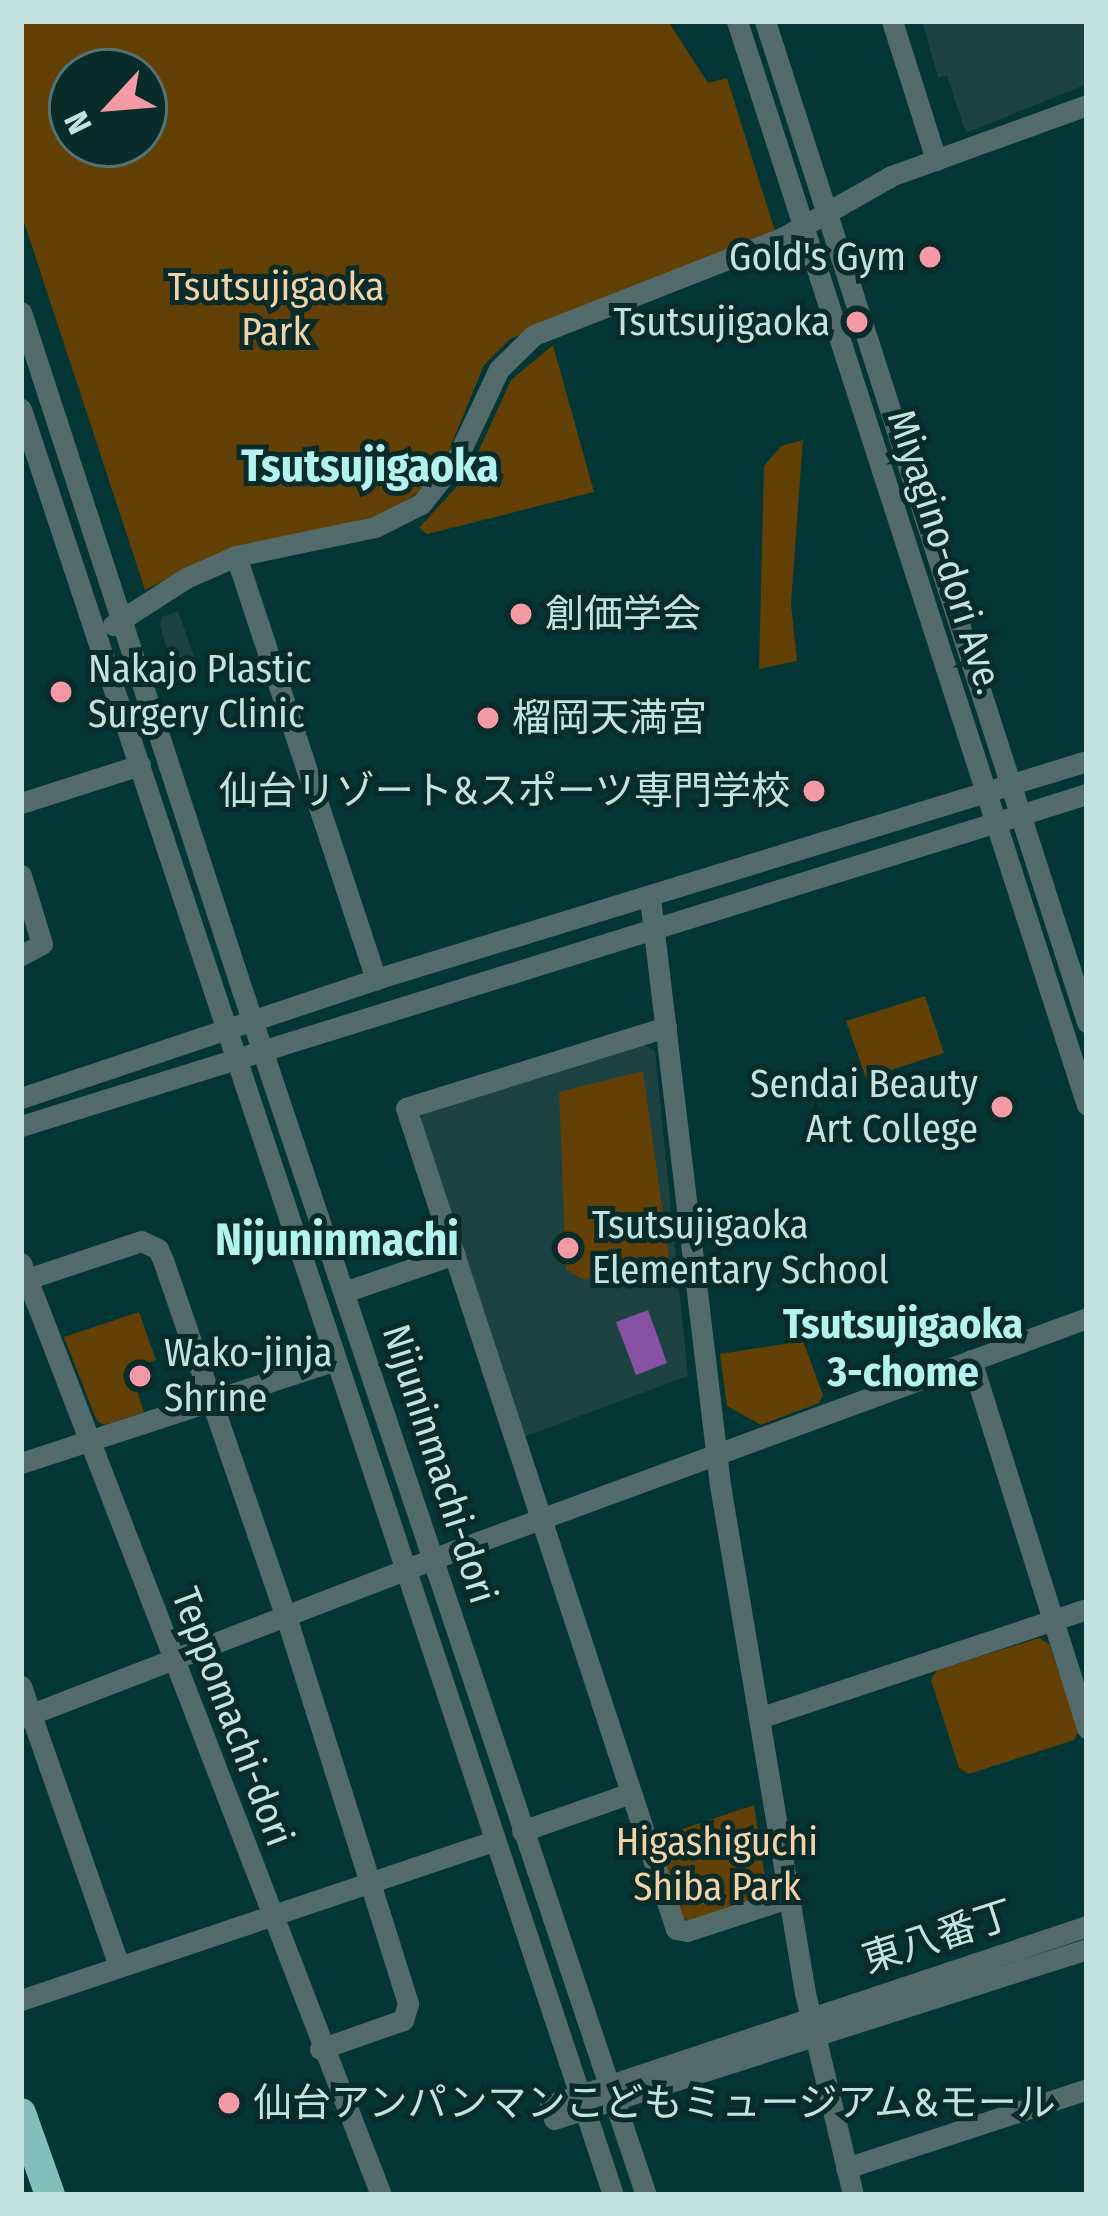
<!DOCTYPE html>
<html>
<head>
<meta charset="utf-8">
<style>
  body { margin:0 }
  #map { position:relative; width:1108px; height:2216px; overflow:hidden; background:#033635; font-family:"Fira Sans Condensed","Noto Sans JP",sans-serif }
  div>[style] { position:absolute }
  .built>* { inset:0; background:#1c4342 }
  .green>* { inset:0; background:#624006 }
  .water>* { inset:0; background:#8752a4 }
  .minor>* { height:21px; margin:-10.5px; padding:0 10.5px; transform-origin:10.5px; border-radius:10.5px; background:#536b6a }
  .highway>* { height:30px; margin:-15px; padding:0 15px; transform-origin:15px; border-radius:15px; background:#81bebc }
  .dots>* { width:33px; height:33px; translate:-50% -50%; box-sizing:border-box; border:6px solid #092b2a; border-radius:50% }
  span { translate:-50% -50%; white-space:nowrap; text-align:center; line-height:1.15; -webkit-text-stroke:10px #092b2a; paint-order:stroke }
  .poi-label { font-size:39px; color:#c4e2e0 }
  .right { translate:-100% -50%; text-align:right }
  .left { translate:0 -50%; text-align:left }
  .park-label { font-size:39px; color:#f3d2a8 }
  .street-label { font-size:39px; color:#c4e2e0 }
  .neighbourhood-label { font-size:42px; color:#b4f2f0; font-weight:700 }
  .quarter-label { font-size:45px; color:#b4f2f0; font-weight:700 }
  .frame { position:absolute; inset:0; border:24px solid #c4e2e0; pointer-events:none }
  .north { position:absolute; left:48px; top:48px; width:120px; height:120px; box-sizing:border-box; background:#092b2a; border:3px solid #547473; border-radius:50%; rotate:244deg; font-size:33px; font-weight:700; line-height:48px; text-align:center; color:#c4e2e0 }
  .north::after { content:''; display:block; margin:auto; width:42px; height:54px; background:#f49aa4; clip-path:polygon(50% 0,100% 100%,50% 72%,0 100%) }
</style>
</head>
<body>
<div id="map">
  <div class="built">
    <i style="clip-path:polygon(922px 21px,1087px 21px,1087px 84px,966px 133px,947px 76px,938px 77px)"></i>
    <i style="clip-path:polygon(178px 611px,197px 665px,176px 673px,160px 627px,162px 617px)"></i>
    <i style="clip-path:polygon(644px 1044px,655px 1051px,688px 1376px,523px 1437px,420px 1120px,424px 1110px)"></i>
  </div>
  <div class="green">
    <i style="clip-path:polygon(evenodd,21px 21px,668px 21px,708px 83px,727px 78px,775px 231px,510px 339px,484px 365px,448px 453px,428px 484px,403px 504px,385px 514px,208px 558px,145px 590px,21px 213px,21px 21px,72px 72px,144px 72px,144px 144px,72px 144px,72px 72px)"></i>
    <i style="clip-path:polygon(553px 345px,594px 492px,427px 534px,419px 528px,468px 474px,511px 380px)"></i>
    <i style="clip-path:polygon(803px 440px,791px 603px,797px 661px,759px 669px,764px 466px,781px 446px)"></i>
    <i style="clip-path:polygon(925px 996px,944px 1053px,866px 1078px,846px 1021px)"></i>
    <i style="clip-path:polygon(643px 1071px,669px 1257px,630px 1261px,583px 1280px,566px 1269px,559px 1092px)"></i>
    <i style="clip-path:polygon(139px 1312px,156px 1360px,130px 1369px,144px 1412px,105px 1425px,97px 1421px,64px 1337px)"></i>
    <i style="clip-path:polygon(803px 1341px,823px 1395px,819px 1403px,761px 1425px,727px 1406px,720px 1354px)"></i>
    <i style="clip-path:polygon(1039px 1638px,1049px 1644px,1079px 1730px,1074px 1740px,969px 1774px,959px 1768px,931px 1680px,937px 1670px)"></i>
    <i style="clip-path:polygon(754px 1805px,767px 1890px,763px 1898px,689px 1921px,681px 1917px,655px 1838px)"></i>
  </div>
  <div class="water">
    <i style="clip-path:polygon(648px 1310px,667px 1363px,636px 1375px,616px 1322px)"></i>
  </div>
  <div class="minor">
    <i style="left:737px;top:21px;width:1139px;rotate:72.11deg"></i>
    <i style="left:765px;top:21px;width:1052px;rotate:72.17deg"></i>
    <i style="left:892px;top:21px;width:146px;rotate:72.4deg"></i>
    <i style="left:21px;top:312px;width:713px;rotate:71.95deg"></i>
    <i style="left:242px;top:990px;width:1271px;rotate:71.47deg"></i>
    <i style="left:21px;top:409px;width:1882px;rotate:71.66deg"></i>
    <i style="left:236px;top:556px;width:446px;rotate:71.7deg"></i>
    <i style="left:113px;top:625px;width:87px;rotate:-32.8deg"></i>
    <i style="left:186px;top:578px;width:55px;rotate:-23.7deg"></i>
    <i style="left:236px;top:556px;width:142px;rotate:-11.8deg"></i>
    <i style="left:375px;top:527px;width:51px;rotate:-26.6deg"></i>
    <i style="left:421px;top:504px;width:56px;rotate:-51.5deg"></i>
    <i style="left:456px;top:460px;width:101px;rotate:-64.7deg"></i>
    <i style="left:499px;top:369px;width:49px;rotate:-44.2deg"></i>
    <i style="left:534px;top:335px;width:266px;rotate:-21.4deg"></i>
    <i style="left:782px;top:238px;width:125px;rotate:-29.6deg"></i>
    <i style="left:891px;top:176px;width:208px;rotate:-19.9deg"></i>
    <i style="left:21px;top:803px;width:125px;rotate:-17.7deg"></i>
    <i style="left:21px;top:875px;width:72px;rotate:73.1deg"></i>
    <i style="left:42px;top:944px;width:24px;rotate:152deg"></i>
    <i style="left:650px;top:898px;width:591px;rotate:83.2deg"></i>
    <i style="left:720px;top:1485px;width:515px;rotate:80.5deg"></i>
    <i style="left:805px;top:1993px;width:208px;rotate:76.6deg"></i>
    <i style="left:666px;top:1027px;width:272px;rotate:162.7deg"></i>
    <i style="left:406px;top:1108px;width:864px;rotate:71.8deg"></i>
    <i style="left:676px;top:1929px;width:11px;rotate:10deg"></i>
    <i style="left:687px;top:1931px;width:106px;rotate:-18.1deg"></i>
    <i style="left:21px;top:1098px;width:374px;rotate:-18.5deg"></i>
    <i style="left:376px;top:979px;width:744px;rotate:-17.05deg"></i>
    <i style="left:21px;top:1126px;width:1117px;rotate:-17.3deg"></i>
    <i style="left:21px;top:1263px;width:999px;rotate:68.88deg"></i>
    <i style="left:21px;top:1281px;width:126px;rotate:-18.4deg"></i>
    <i style="left:141px;top:1241px;width:19px;rotate:25deg"></i>
    <i style="left:158px;top:1249px;width:12px;rotate:66deg"></i>
    <i style="left:163px;top:1260px;width:390px;rotate:71deg"></i>
    <i style="left:290px;top:1629px;width:393px;rotate:72.5deg"></i>
    <i style="left:408px;top:2004px;width:17px;rotate:107deg"></i>
    <i style="left:403px;top:2020px;width:88px;rotate:160.7deg"></i>
    <i style="left:344px;top:1292px;width:117px;rotate:-18.9deg"></i>
    <i style="left:971px;top:1360px;width:386px;rotate:72.5deg"></i>
    <i style="left:21px;top:1463px;width:328px;rotate:-18.1deg"></i>
    <i style="left:21px;top:1686px;width:297px;rotate:70.7deg"></i>
    <i style="left:21px;top:1718px;width:469px;rotate:-21.1deg"></i>
    <i style="left:459px;top:1549px;width:669px;rotate:-20.2deg"></i>
    <i style="left:759px;top:1718px;width:346px;rotate:-18.4deg"></i>
    <i style="left:522px;top:1831px;width:115px;rotate:-19.2deg"></i>
    <i style="left:21px;top:2000px;width:498px;rotate:-18.6deg"></i>
    <i style="left:550px;top:2105px;width:566px;rotate:-18.43deg"></i>
    <i style="left:554px;top:2119px;width:559px;rotate:-17.69deg"></i>
    <i style="left:846px;top:2168px;width:254px;rotate:-18.1deg"></i>
  </div>
  <div class="highway">
    <i style="left:21px;top:2113px;width:87px;rotate:70.5deg"></i>
  </div>
  <div class="dots">
    <i style="left:930px;top:257px;background:#f49aa4"></i>
    <i style="left:857px;top:322px;background:#f49aa4"></i>
    <i style="left:521px;top:614px;background:#f49aa4"></i>
    <i style="left:61px;top:692px;background:#f49aa4"></i>
    <i style="left:488px;top:718px;background:#f49aa4"></i>
    <i style="left:814px;top:791px;background:#f49aa4"></i>
    <i style="left:1002px;top:1107px;background:#f49aa4"></i>
    <i style="left:568px;top:1248px;background:#f49aa4"></i>
    <i style="left:140px;top:1376px;background:#f49aa4"></i>
    <i style="left:229px;top:2103px;background:#f49aa4"></i>
  </div>
  <div class="poi-label">
    <span class="right" style="left:906px;top:257px">Gold's Gym</span>
    <span class="right" style="left:830px;top:322px">Tsutsujigaoka</span>
    <span class="left" style="left:545px;top:614px">創価学会</span>
    <span class="left" style="left:88px;top:692px">Nakajo Plastic<br>Surgery Clinic</span>
    <span class="left" style="left:512px;top:718px">榴岡天満宮</span>
    <span class="right" style="left:790px;top:791px">仙台リゾート&amp;スポーツ専門学校</span>
    <span class="right" style="left:978px;top:1107px">Sendai Beauty<br>Art College</span>
    <span class="left" style="left:592px;top:1248px">Tsutsujigaoka<br>Elementary School</span>
    <span class="left" style="left:164px;top:1376px">Wako-jinja<br>Shrine</span>
    <span class="left" style="left:253px;top:2103px">仙台アンパンマンこどもミュージアム&amp;モール</span>
  </div>
  <div class="park-label">
    <span style="left:276px;top:310px">Tsutsujigaoka<br>Park</span>
    <span style="left:717px;top:1865px">Higashiguchi<br>Shiba Park</span>
  </div>
  <div class="street-label">
    <span style="left:945px;top:552px;rotate:72deg">Miyagino-dori Ave.</span>
    <span style="left:439px;top:1464px;rotate:72deg">Nijuninmachi-dori</span>
    <span style="left:232px;top:1717px;rotate:69deg">Teppomachi-dori</span>
    <span style="left:938px;top:1937px;rotate:-18deg">東八番丁</span>
  </div>
  <div class="neighbourhood-label">
    <span style="left:903px;top:1348px">Tsutsujigaoka<br>3-chome</span>
  </div>
  <div class="quarter-label">
    <span style="left:370px;top:467px">Tsutsujigaoka</span>
    <span style="left:337px;top:1241px">Nijuninmachi</span>
  </div>
  <div class="frame"></div>
  <div class="north">N</div>
</div>
</body>
</html>
